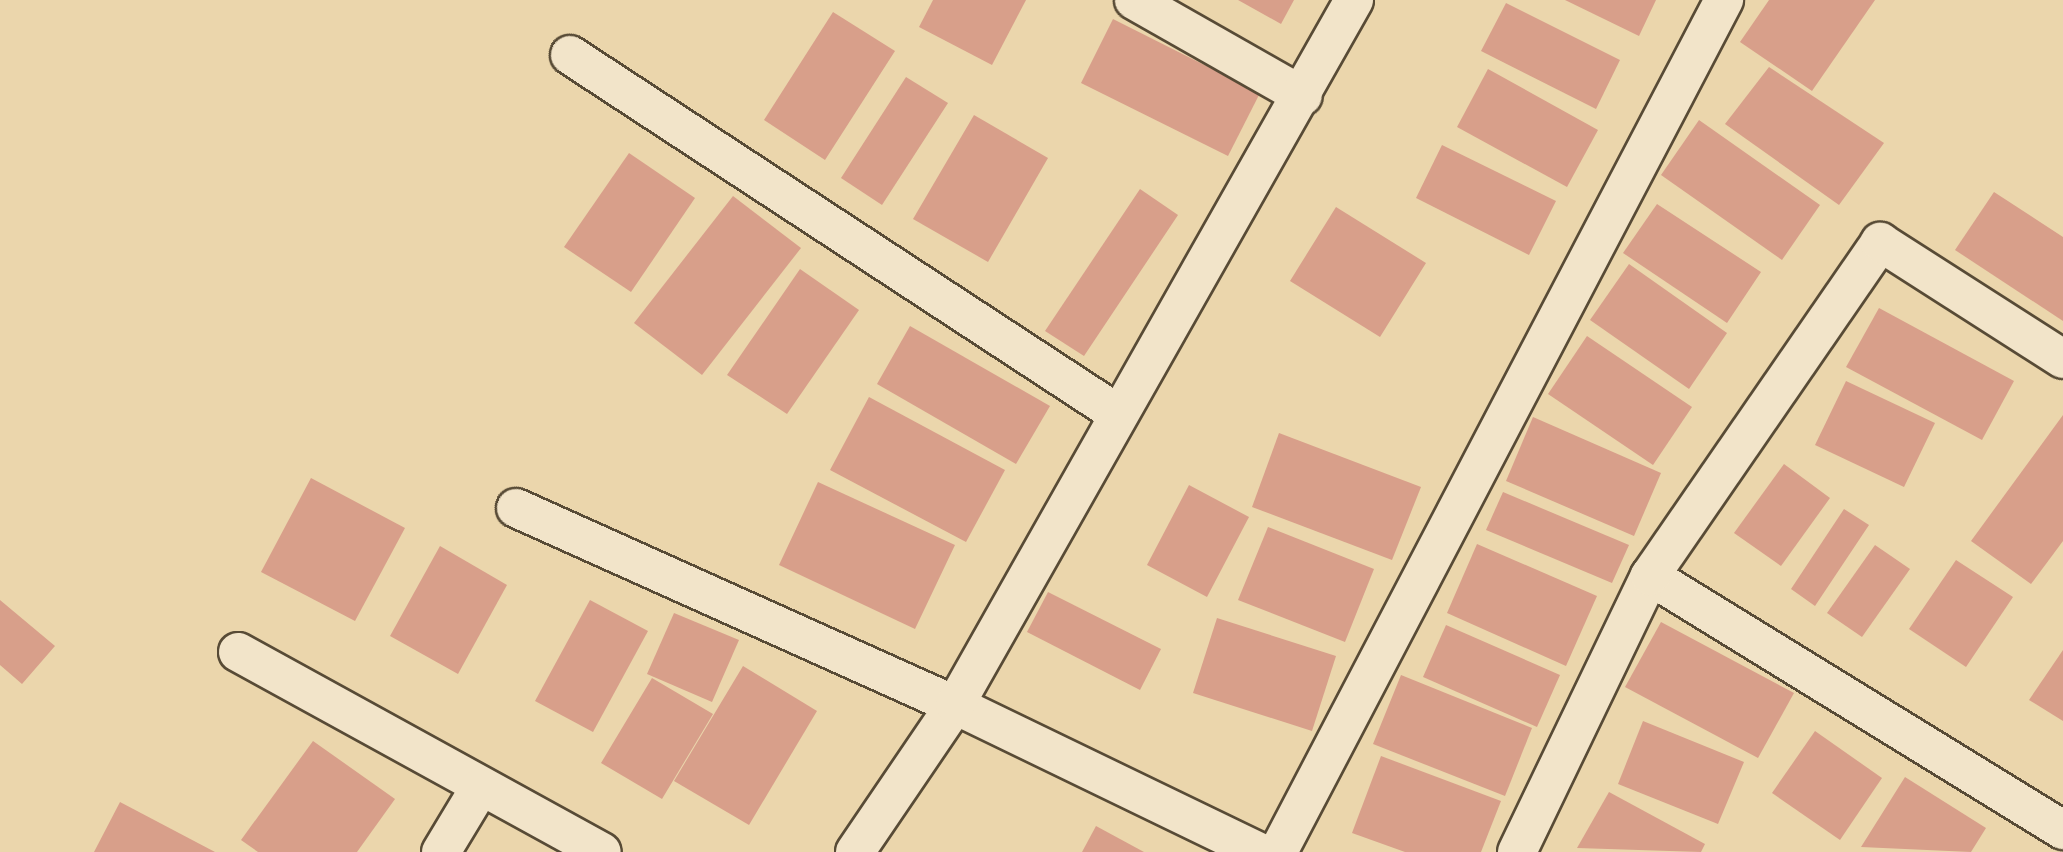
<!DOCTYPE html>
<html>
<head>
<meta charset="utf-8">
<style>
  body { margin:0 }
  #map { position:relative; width:2063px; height:852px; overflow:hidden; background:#ebd6ac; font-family:"IM FELL DW Pica",serif }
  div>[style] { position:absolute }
  .building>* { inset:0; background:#d89f8a }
  .roads { filter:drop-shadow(2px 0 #584b36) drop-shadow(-2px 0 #584b36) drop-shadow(0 2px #584b36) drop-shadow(0 -2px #584b36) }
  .street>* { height:38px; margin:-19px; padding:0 19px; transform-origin:19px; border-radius:19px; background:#f2e4c9 }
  span { translate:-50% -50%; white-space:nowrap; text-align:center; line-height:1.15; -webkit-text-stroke:7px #f2e4c9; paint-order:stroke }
</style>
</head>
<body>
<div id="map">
  <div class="building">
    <i style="clip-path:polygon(933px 0,1026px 0,992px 65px,919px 27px)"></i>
    <i style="clip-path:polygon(1238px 0,1294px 0,1281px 24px)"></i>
    <i style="clip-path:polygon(1565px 0,1656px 0,1639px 36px)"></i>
    <i style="clip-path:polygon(1769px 0,1875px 0,1812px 91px,1740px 42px)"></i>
    <i style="clip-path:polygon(1506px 3px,1620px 60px,1596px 109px,1481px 51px)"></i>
    <i style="clip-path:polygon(833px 12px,895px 51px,825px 160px,764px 120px)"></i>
    <i style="clip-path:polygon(1113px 19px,1260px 93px,1228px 156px,1081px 83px)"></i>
    <i style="clip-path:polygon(1769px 67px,1884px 143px,1839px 205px,1725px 124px)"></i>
    <i style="clip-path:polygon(1488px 69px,1598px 130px,1567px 187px,1457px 127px)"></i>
    <i style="clip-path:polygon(906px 77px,948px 103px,882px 205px,841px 178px)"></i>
    <i style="clip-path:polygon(974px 115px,1048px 158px,988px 262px,913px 219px)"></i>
    <i style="clip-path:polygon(1699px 120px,1820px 205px,1782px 260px,1661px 175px)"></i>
    <i style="clip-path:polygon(1442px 145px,1556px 201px,1529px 255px,1416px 198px)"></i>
    <i style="clip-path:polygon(629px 153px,695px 198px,631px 292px,564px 247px)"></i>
    <i style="clip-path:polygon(1140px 189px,1178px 215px,1084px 356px,1045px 331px)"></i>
    <i style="clip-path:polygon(1994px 192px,2063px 237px,2063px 321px,1955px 250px)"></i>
    <i style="clip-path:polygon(733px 196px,801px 248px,702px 375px,634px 323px)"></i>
    <i style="clip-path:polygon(1657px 204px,1761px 272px,1727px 323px,1623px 253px)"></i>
    <i style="clip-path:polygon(1336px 207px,1426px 263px,1380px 337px,1290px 281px)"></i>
    <i style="clip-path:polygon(1629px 264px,1727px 333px,1689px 389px,1590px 320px)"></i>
    <i style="clip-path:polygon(800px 269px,859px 310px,787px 414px,727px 375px)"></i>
    <i style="clip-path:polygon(1879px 308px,2014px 381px,1982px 440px,1846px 367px)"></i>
    <i style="clip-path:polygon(910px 326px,1050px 406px,1016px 464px,877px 384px)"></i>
    <i style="clip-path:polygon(1587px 336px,1692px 407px,1653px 465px,1548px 394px)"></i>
    <i style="clip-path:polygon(1846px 381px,1935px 423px,1904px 487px,1815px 445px)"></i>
    <i style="clip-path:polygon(869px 397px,1005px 470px,966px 542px,830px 470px)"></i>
    <i style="clip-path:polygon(2063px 415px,2063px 541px,2031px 584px,1971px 541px)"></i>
    <i style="clip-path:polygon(1533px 417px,1661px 473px,1634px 536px,1506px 481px)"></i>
    <i style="clip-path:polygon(1279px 433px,1421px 487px,1392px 560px,1252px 507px)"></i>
    <i style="clip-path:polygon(1784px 464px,1830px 498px,1781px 566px,1734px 533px)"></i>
    <i style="clip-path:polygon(311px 478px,405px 528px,355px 621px,261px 572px)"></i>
    <i style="clip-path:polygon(818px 482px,955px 545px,915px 629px,779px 565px)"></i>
    <i style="clip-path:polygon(1189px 485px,1249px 517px,1207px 597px,1147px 565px)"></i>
    <i style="clip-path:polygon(1503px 492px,1629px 545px,1612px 583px,1486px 530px)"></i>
    <i style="clip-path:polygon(1844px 509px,1869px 525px,1815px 606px,1791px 589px)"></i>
    <i style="clip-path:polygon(1268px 527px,1374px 569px,1345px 642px,1238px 600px)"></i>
    <i style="clip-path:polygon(1477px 544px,1597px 596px,1566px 666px,1447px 613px)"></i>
    <i style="clip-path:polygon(1875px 545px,1910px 569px,1862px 637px,1827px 613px)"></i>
    <i style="clip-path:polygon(440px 546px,507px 585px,458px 674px,390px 636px)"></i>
    <i style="clip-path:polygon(1956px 560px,2013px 597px,1966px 667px,1909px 629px)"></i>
    <i style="clip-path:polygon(1048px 592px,1161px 649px,1140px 690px,1027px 632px)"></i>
    <i style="clip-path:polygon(0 600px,55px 646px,22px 684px,0 665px)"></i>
    <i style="clip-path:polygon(590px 600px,648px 631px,593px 732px,535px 701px)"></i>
    <i style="clip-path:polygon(674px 613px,739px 640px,712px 702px,647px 674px)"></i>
    <i style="clip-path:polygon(1217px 618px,1336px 656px,1312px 731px,1193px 693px)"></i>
    <i style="clip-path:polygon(1661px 622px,1794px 693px,1758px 758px,1625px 687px)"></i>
    <i style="clip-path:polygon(1446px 625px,1560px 675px,1537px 727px,1423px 677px)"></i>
    <i style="clip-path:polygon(2063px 650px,2063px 721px,2029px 700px)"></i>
    <i style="clip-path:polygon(743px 666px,817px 711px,749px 825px,674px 781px)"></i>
    <i style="clip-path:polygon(1401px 675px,1532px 728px,1505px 796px,1373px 744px)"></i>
    <i style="clip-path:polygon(652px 678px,713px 714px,662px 799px,601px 763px)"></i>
    <i style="clip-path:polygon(1643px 721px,1744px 762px,1718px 824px,1618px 784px)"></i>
    <i style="clip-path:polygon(1815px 731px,1882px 778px,1840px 840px,1772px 793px)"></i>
    <i style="clip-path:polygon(313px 741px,395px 799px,357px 852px,258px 852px,241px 840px)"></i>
    <i style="clip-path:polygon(1381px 756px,1501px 801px,1481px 852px,1405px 852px,1352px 833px)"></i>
    <i style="clip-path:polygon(1905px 777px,1986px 828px,1971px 852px,1861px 847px)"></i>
    <i style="clip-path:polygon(1609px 792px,1705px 844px,1701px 852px,1577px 848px)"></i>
    <i style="clip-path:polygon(120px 802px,215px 852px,94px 852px)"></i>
    <i style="clip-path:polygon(1096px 826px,1144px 852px,1082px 852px)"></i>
  </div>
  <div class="roads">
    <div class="street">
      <i style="left:1134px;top:0;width:194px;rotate:29.6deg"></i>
      <i style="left:570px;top:55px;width:655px;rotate:33.23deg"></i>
      <i style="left:516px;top:508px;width:481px;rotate:24.2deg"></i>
      <i style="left:955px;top:705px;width:338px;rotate:25.8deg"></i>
      <i style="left:1650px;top:576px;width:485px;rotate:31.6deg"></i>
      <i style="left:238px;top:652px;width:415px;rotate:28.8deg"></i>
      <i style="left:441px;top:852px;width:74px;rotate:-58.9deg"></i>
      <i style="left:855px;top:852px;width:178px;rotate:-55.8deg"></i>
      <i style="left:955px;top:705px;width:810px;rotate:-60.49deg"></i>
      <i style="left:1278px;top:852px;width:962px;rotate:-62.37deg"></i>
      <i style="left:1517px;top:852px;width:306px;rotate:-64.3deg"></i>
      <i style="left:1650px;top:576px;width:406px;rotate:-55.4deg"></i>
      <i style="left:1880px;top:242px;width:217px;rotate:32.6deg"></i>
    </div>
  </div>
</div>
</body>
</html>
